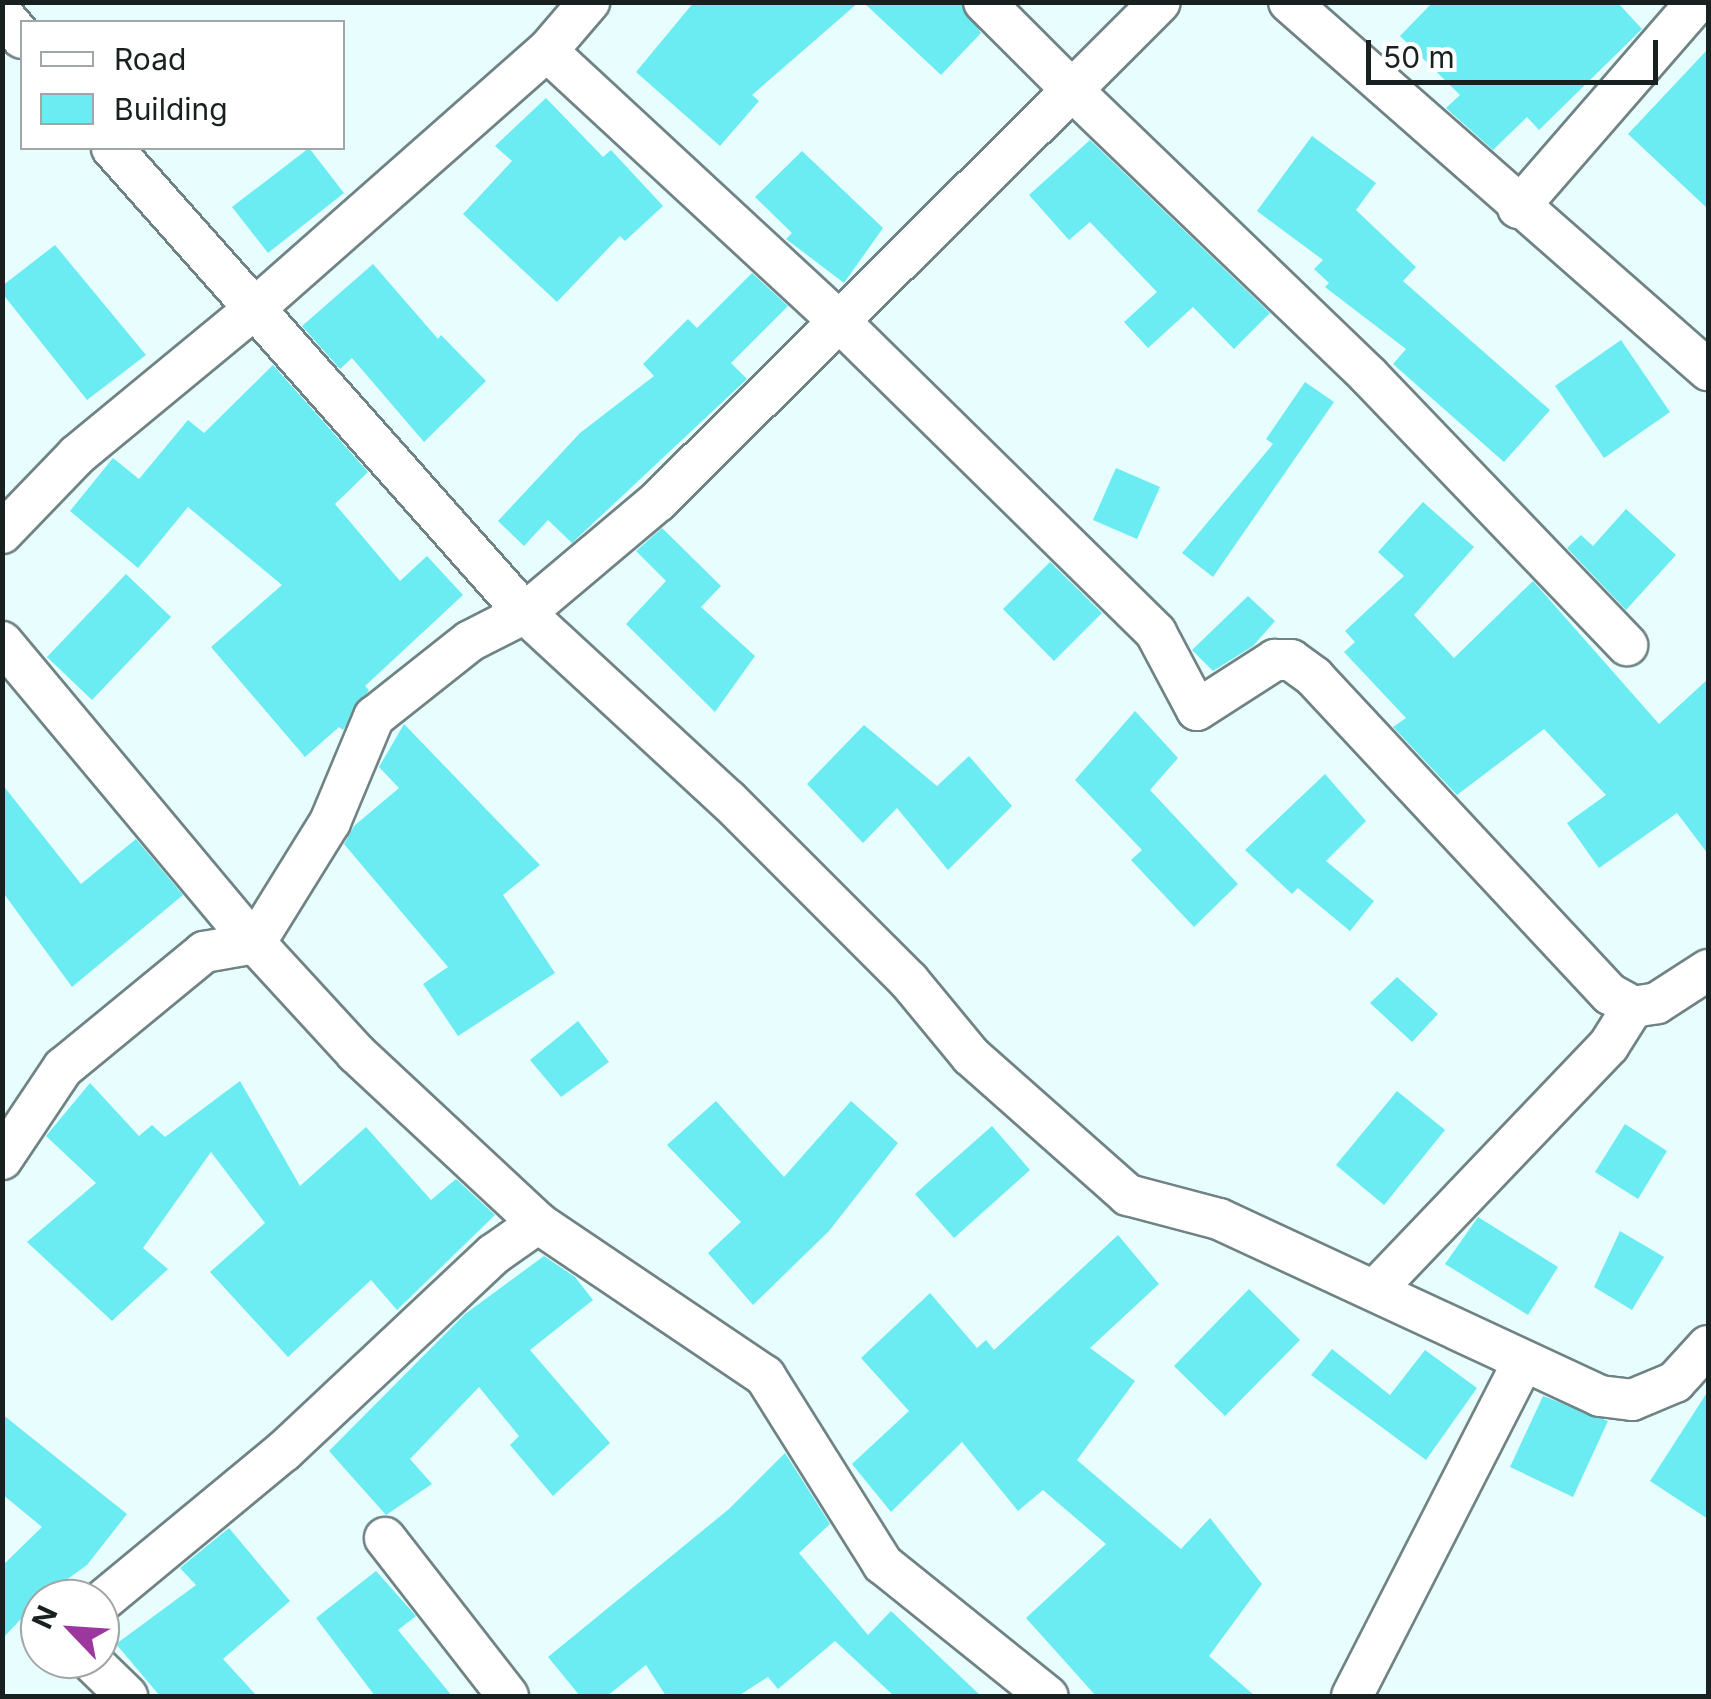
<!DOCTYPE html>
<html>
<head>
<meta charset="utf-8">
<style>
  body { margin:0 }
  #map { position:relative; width:1711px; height:1699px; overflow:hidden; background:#e8fdfe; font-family:Inter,sans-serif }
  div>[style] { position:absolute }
  .building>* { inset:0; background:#6becf2 }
  .roads { filter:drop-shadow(2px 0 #708384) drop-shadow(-2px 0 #708384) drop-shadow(0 2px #708384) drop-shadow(0 -2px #708384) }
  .minor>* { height:40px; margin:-20px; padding:0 20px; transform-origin:20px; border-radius:20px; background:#fff }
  span { translate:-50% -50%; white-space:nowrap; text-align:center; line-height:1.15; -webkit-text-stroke:8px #fff; paint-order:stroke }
  .frame { position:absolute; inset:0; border:5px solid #182020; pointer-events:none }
  .legend { position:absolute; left:20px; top:20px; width:325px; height:130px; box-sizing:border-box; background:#fff; border:2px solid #a3a6a6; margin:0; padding:12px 18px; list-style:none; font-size:30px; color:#182020 }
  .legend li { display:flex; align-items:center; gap:20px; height:50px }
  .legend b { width:50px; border:2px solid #a3a6a6 }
  .north { position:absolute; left:20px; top:1579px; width:100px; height:100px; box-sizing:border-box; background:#fff; border:2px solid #a3a6a6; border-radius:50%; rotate:295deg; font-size:28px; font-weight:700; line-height:40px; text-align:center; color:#182020 }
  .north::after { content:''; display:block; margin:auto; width:35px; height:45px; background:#9c389d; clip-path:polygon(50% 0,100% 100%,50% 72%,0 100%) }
  .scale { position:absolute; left:1366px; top:40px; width:292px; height:45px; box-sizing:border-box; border:5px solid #182020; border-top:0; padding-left:12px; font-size:30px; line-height:35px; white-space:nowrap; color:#182020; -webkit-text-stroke:8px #fff; paint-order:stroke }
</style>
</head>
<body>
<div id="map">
  <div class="building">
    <i style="clip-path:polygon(694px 2px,859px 2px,752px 95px,759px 101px,720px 146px,636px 72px)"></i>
    <i style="clip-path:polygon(863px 2px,961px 2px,981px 33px,941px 75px)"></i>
    <i style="clip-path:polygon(1433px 2px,1617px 2px,1642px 29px,1539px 130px,1527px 117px,1493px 150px,1446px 108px,1460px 95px,1400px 36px)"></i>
    <i style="clip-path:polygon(1708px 49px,1708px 209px,1628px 134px)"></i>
    <i style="clip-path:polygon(546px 98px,603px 157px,611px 150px,663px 206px,625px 241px,620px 236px,557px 302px,463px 214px,512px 161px,495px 146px)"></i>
    <i style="clip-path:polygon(1312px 136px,1376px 183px,1356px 210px,1416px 267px,1403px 281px,1550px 410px,1504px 462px,1393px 364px,1406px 349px,1325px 287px,1329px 283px,1314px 269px,1323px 260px,1257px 211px)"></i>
    <i style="clip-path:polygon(1090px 140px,1270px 313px,1234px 349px,1193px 307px,1148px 348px,1124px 322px,1157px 292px,1090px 222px,1069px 240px,1029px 195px)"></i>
    <i style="clip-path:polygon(309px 148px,344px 193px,268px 253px,232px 207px)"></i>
    <i style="clip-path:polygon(802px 151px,883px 228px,844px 283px,786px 239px,792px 233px,755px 197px)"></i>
    <i style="clip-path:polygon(55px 245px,146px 355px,87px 400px,2px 293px,2px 286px)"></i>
    <i style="clip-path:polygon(373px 264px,438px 339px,441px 335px,486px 381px,424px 442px,352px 358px,340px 369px,302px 326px)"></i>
    <i style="clip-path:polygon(752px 273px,788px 306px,731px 363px,747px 379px,572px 543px,548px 520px,524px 546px,498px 521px,580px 433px,654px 376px,643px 364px,688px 319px,697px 328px)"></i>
    <i style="clip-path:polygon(1621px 340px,1670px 412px,1604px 458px,1555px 386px)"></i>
    <i style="clip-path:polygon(273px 365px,368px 472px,335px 504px,400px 581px,427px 556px,463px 595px,365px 686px,369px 690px,343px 730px,339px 727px,305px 757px,211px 647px,282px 585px,188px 507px,138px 568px,70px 511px,113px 458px,139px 479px,188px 420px,204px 433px)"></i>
    <i style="clip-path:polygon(1305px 382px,1334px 402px,1213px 577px,1182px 553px,1273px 444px,1266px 439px)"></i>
    <i style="clip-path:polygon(1116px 468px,1160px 487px,1137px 539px,1093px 520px)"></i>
    <i style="clip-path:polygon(1423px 502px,1474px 547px,1414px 615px,1454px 658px,1533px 581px,1659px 724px,1708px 679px,1708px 854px,1677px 813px,1599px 868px,1567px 823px,1606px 795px,1544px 729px,1457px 795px,1393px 727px,1406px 718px,1344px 652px,1355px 642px,1345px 631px,1404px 576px,1378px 552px)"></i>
    <i style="clip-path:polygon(1626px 509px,1676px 555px,1626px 610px,1567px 548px,1581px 535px,1593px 546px)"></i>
    <i style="clip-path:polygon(662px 528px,721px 586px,701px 607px,755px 656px,715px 712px,626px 624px,666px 581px,636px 551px)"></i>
    <i style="clip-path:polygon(1050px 562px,1102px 613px,1054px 661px,1003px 609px)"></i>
    <i style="clip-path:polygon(126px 574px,171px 617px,92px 700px,47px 657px)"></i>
    <i style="clip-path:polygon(1248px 596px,1275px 621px,1253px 646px,1213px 671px,1192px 650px)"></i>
    <i style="clip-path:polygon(1135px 711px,1178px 758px,1150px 790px,1238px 884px,1194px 927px,1131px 860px,1142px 850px,1075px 780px)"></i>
    <i style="clip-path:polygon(404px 724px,540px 865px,503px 895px,555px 973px,458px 1036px,423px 984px,448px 967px,344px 844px,354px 826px,399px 788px,379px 767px)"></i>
    <i style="clip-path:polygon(864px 725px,937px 786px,969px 756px,1012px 806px,948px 870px,897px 808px,863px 843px,807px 784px)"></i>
    <i style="clip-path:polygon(1325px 774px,1366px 821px,1326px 861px,1374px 901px,1350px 931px,1298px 888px,1292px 894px,1245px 850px)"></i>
    <i style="clip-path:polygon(2px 784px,81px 884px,136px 839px,183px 895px,72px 987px,2px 891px)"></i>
    <i style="clip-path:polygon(1397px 977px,1438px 1014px,1412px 1042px,1370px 1003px)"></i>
    <i style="clip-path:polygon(578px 1021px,609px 1062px,561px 1097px,530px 1060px)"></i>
    <i style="clip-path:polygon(240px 1081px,300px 1186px,366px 1127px,431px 1200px,456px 1179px,495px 1215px,397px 1310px,371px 1280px,288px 1357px,210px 1272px,265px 1223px,211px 1152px,143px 1248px,168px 1269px,112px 1321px,27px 1242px,96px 1183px,46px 1136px,90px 1083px,139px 1136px,152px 1125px,165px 1137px)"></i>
    <i style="clip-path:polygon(1397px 1091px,1445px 1130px,1384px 1205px,1336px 1165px)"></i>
    <i style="clip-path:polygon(716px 1101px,784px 1177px,851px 1101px,898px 1143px,829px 1231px,753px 1305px,708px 1253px,741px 1222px,667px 1145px)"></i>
    <i style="clip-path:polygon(1625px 1124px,1667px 1151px,1638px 1199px,1595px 1172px)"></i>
    <i style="clip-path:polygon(992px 1126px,1030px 1170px,954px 1238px,915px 1194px)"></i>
    <i style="clip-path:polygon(1478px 1217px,1558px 1267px,1528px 1315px,1445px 1264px)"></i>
    <i style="clip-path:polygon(1620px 1231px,1664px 1257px,1632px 1310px,1594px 1287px)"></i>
    <i style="clip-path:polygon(1118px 1235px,1159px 1284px,1090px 1348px,1135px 1381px,1077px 1460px,1181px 1549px,1210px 1518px,1262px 1584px,1209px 1656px,1255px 1696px,1096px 1696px,1026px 1618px,1106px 1544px,1043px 1490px,1018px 1511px,962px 1442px,891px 1512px,852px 1464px,909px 1411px,861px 1358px,930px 1293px,977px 1348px,986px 1340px,994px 1350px)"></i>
    <i style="clip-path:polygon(544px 1256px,575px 1277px,593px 1300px,530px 1350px,610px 1443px,553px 1496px,510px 1445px,519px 1436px,479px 1387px,410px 1459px,432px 1484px,386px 1515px,329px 1451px,465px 1314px)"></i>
    <i style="clip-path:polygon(1249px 1289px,1300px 1340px,1225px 1416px,1174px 1366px)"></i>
    <i style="clip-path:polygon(1332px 1349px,1390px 1395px,1425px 1350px,1477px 1388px,1426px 1460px,1311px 1375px)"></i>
    <i style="clip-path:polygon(1708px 1391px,1708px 1519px,1650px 1481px)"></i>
    <i style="clip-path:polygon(1543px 1396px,1608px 1421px,1573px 1497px,1510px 1467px)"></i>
    <i style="clip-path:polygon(2px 1414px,127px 1514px,87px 1565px,40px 1599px,2px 1639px,2px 1566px,42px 1527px,2px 1494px)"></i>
    <i style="clip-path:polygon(785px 1453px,830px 1524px,799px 1553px,868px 1635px,891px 1611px,981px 1696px,894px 1696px,835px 1641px,778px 1689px,768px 1677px,738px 1696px,666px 1696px,646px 1665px,607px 1696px,580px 1696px,548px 1657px,729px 1509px)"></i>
    <i style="clip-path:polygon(229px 1528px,290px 1601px,223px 1659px,257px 1696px,160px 1696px,116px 1644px,196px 1585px,180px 1568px)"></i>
    <i style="clip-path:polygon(376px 1571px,416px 1616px,398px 1630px,452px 1696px,375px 1696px,316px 1618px)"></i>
  </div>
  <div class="roads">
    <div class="minor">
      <i style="left:984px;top:2px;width:124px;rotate:45deg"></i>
      <i style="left:1072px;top:90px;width:124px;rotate:-45deg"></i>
      <i style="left:1289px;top:2px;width:558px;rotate:41.29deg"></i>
      <i style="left:2px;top:14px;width:31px;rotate:50deg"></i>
      <i style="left:547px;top:51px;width:399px;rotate:42.8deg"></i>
      <i style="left:840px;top:322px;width:443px;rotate:44.5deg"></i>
      <i style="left:1156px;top:633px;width:87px;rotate:62deg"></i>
      <i style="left:1197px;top:710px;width:93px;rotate:-32.7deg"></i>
      <i style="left:1275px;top:660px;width:16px"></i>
      <i style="left:1291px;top:660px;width:29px;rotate:36deg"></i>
      <i style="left:1314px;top:677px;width:434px;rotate:47deg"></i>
      <i style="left:1610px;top:994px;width:26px;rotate:29deg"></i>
      <i style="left:1633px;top:1007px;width:24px;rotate:-9deg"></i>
      <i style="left:1657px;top:1003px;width:61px;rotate:-32.9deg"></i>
      <i style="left:112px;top:148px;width:622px;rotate:48.39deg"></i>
      <i style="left:525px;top:613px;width:276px;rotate:42.7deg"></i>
      <i style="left:728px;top:800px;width:256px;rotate:45deg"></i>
      <i style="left:909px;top:981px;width:97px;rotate:50.4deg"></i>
      <i style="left:971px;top:1056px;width:210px;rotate:41.5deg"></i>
      <i style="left:1128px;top:1195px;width:94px;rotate:14.8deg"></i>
      <i style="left:1219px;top:1219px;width:420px;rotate:24.9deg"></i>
      <i style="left:1600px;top:1396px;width:32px;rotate:7deg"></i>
      <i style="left:1632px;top:1400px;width:47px;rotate:-22.7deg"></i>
      <i style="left:1675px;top:1382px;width:49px;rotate:-47.5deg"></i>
      <i style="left:1518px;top:208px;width:273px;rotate:-49deg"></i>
      <i style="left:2px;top:533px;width:108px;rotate:-46.1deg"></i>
      <i style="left:77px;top:455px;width:229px;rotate:-39.5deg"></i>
      <i style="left:254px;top:309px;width:390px;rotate:-41.4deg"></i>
      <i style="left:547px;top:51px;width:65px;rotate:-49.4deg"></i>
      <i style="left:2px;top:642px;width:377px;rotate:50.1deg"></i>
      <i style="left:244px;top:931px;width:166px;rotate:47.4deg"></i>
      <i style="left:356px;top:1053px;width:249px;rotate:43deg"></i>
      <i style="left:538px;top:1223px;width:274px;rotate:34deg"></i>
      <i style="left:765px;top:1376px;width:222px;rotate:57.9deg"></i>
      <i style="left:883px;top:1564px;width:211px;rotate:38.8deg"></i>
      <i style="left:2px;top:1159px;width:110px;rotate:-56.2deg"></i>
      <i style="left:63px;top:1068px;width:183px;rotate:-39.4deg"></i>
      <i style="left:204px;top:952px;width:52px;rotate:-10deg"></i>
      <i style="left:255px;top:943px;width:142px;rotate:-58.2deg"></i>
      <i style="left:330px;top:822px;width:114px;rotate:-67.3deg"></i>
      <i style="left:374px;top:717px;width:122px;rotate:-38.4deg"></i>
      <i style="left:470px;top:641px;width:62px;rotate:-27deg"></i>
      <i style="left:525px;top:613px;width:174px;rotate:-40.1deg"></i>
      <i style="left:658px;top:501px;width:583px;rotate:-44.79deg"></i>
      <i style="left:1072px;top:90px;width:412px;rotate:43.9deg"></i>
      <i style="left:1369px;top:376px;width:373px;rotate:46.2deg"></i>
      <i style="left:1376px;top:1289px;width:337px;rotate:-46.3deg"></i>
      <i style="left:1609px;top:1045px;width:45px;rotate:-57.7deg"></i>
      <i style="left:385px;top:1538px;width:200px;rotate:52.1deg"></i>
      <i style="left:100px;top:1603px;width:239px;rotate:-39.6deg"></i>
      <i style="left:284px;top:1451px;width:288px;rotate:-43.2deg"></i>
      <i style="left:494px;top:1254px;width:54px;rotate:-35.2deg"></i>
      <i style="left:89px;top:1659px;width:53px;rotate:44.2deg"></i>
      <i style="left:1352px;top:1696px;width:375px;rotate:-62.9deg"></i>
    </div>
  </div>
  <div class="frame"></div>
  <ul class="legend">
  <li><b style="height:12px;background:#fff"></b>Road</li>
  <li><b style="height:28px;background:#6becf2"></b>Building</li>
  </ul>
  <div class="north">N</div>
  <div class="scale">50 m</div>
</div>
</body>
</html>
